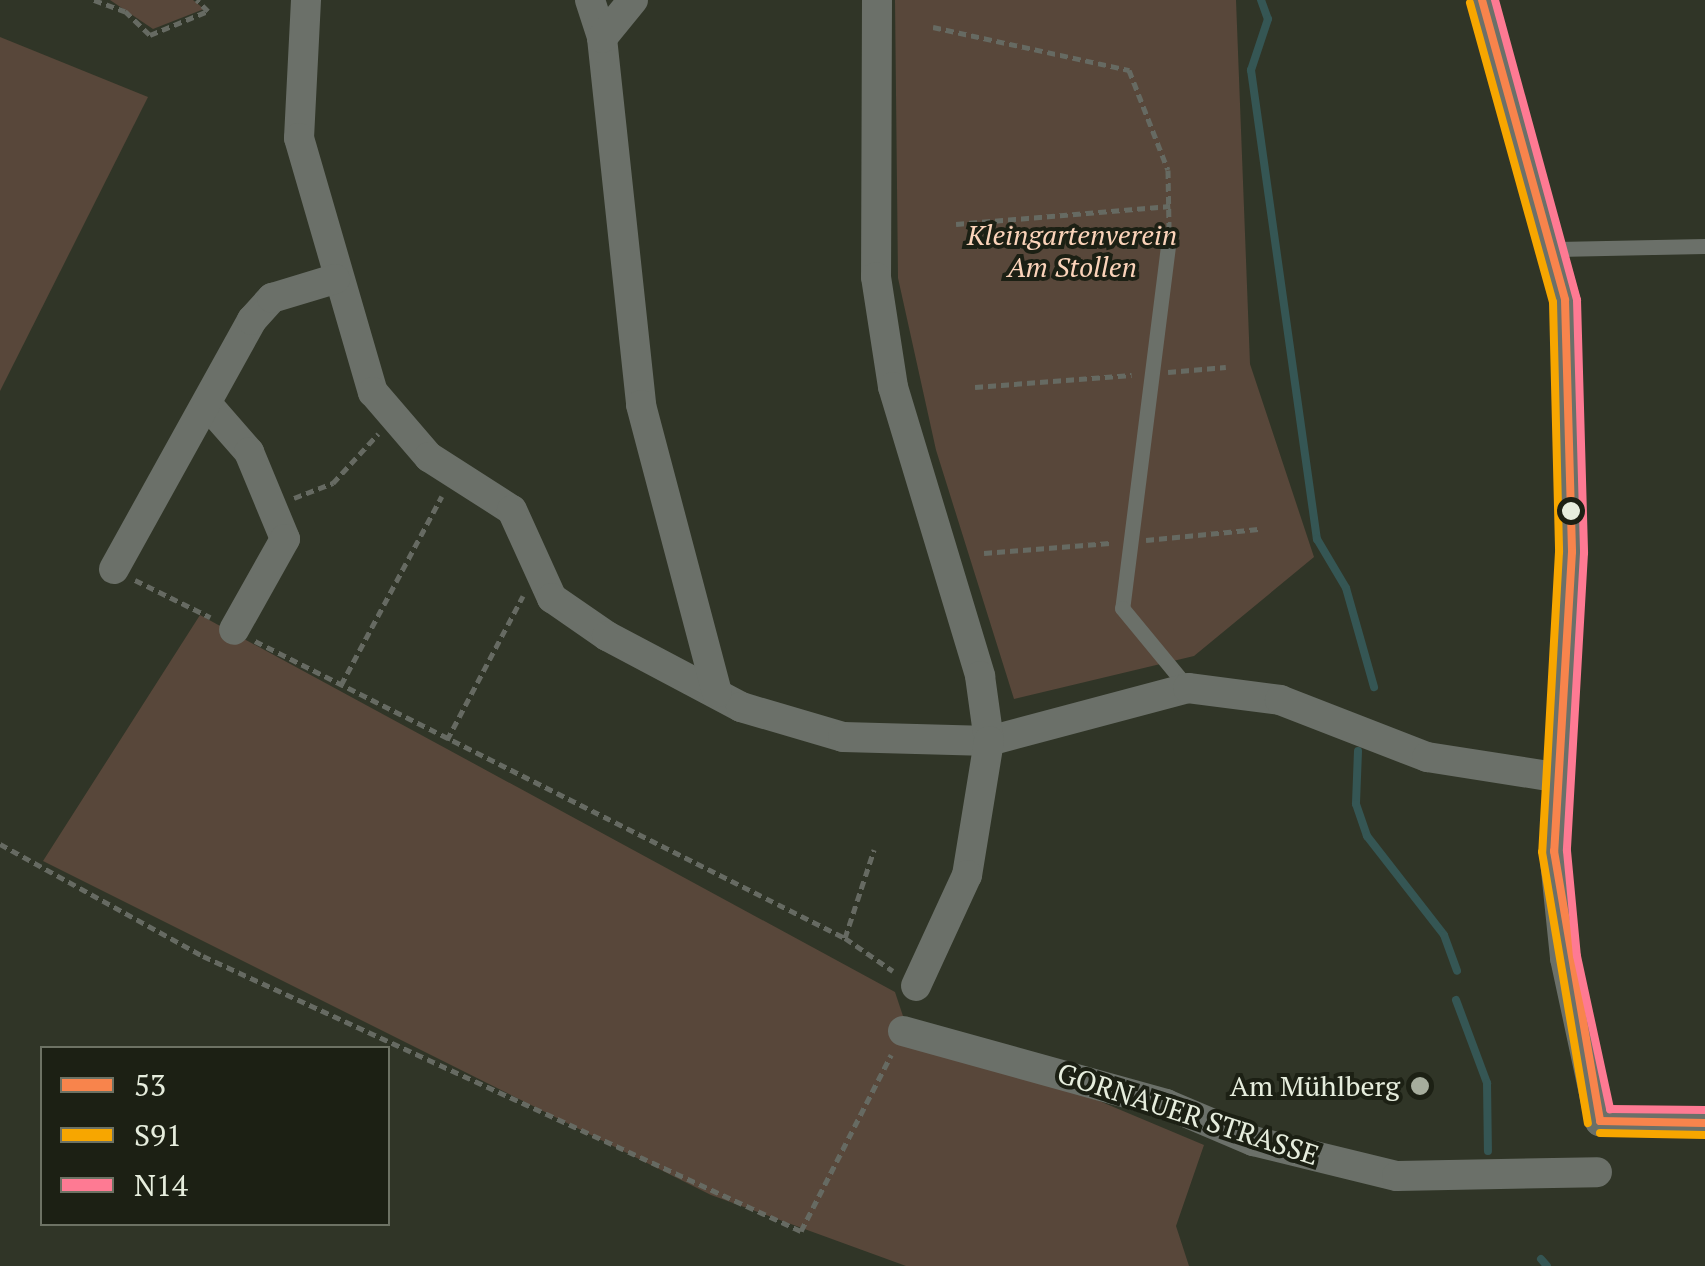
<!DOCTYPE html>
<html>
<head>
<meta charset="utf-8">
<style>
  body { margin:0 }
  #map { position:relative; width:1705px; height:1266px; overflow:hidden; background:#303527; font-family:"PT Serif",serif }
  div>[style] { position:absolute }
  .green>* { inset:0; background:#58473a }
  .stream>* { height:8px; margin:-4px; padding:0 4px; transform-origin:4px; border-radius:4px; background:#355654 }
  .path>* { height:5px; margin-top:-2.5px; transform-origin:0; background:repeating-linear-gradient(90deg,#666a62 0 8px,transparent 0 13px) }
  .service>* { height:15px; margin:-7.5px; padding:0 7.5px; transform-origin:7.5px; border-radius:7.5px; background:#6b7069 }
  .minor>* { height:30px; margin:-15px; padding:0 15px; transform-origin:15px; border-radius:15px; background:#6b7069 }
  .bus-1>* { height:8px; margin:-4px; padding:0 4px; transform-origin:4px; border-radius:4px; background:#f8844c }
  .bus-2>* { height:8px; margin:-4px; padding:0 4px; transform-origin:4px; border-radius:4px; background:#f7a600 }
  .bus-3>* { height:8px; margin:-4px; padding:0 4px; transform-origin:4px; border-radius:4px; background:#fe7a93 }
  .dots>* { width:28px; height:28px; translate:-50% -50%; box-sizing:border-box; border:5px solid #1c2014; border-radius:50% }
  span { translate:-50% -50%; white-space:nowrap; text-align:center; line-height:1.15; -webkit-text-stroke:8px #1c2014; paint-order:stroke }
  .park-label { font-size:28px; color:#fbd3b9; font-style:italic }
  .poi-label { font-size:28px; color:#e6eddd }
  .right { translate:-100% -50%; text-align:right }
  .street-label { font-size:28px; color:#e6eddd }
  .legend { position:absolute; left:40px; top:1046px; width:350px; height:180px; box-sizing:border-box; background:#1c2014; border:2px solid #6d7264; margin:0; padding:12px 18px; list-style:none; font-size:30px; color:#e6eddd }
  .legend li { display:flex; align-items:center; gap:20px; height:50px }
  .legend b { width:50px; border:2px solid #6d7264 }
</style>
</head>
<body>
<div id="map">
  <div class="green">
    <i style="clip-path:polygon(110px 0,193px 0,204px 9px,153px 29px)"></i>
    <i style="clip-path:polygon(895px 0,1236px 0,1250px 364px,1314px 557px,1194px 656px,1014px 699px,936px 450px,898px 278px)"></i>
    <i style="clip-path:polygon(0 37px,148px 97px,0 391px)"></i>
    <i style="clip-path:polygon(200px 615px,895px 992px,904px 1019px,1204px 1145px,1176px 1226px,1189px 1266px,906px 1266px,711px 1195px,43px 861px)"></i>
  </div>
  <div class="stream">
    <i style="left:1261px;top:0;width:20px;rotate:70deg"></i>
    <i style="left:1268px;top:19px;width:54px;rotate:108.4deg"></i>
    <i style="left:1251px;top:70px;width:474px;rotate:82deg"></i>
    <i style="left:1317px;top:539px;width:57px;rotate:59.4deg"></i>
    <i style="left:1346px;top:588px;width:103px;rotate:74.2deg"></i>
    <i style="left:1358px;top:751px;width:53px;rotate:92.2deg"></i>
    <i style="left:1356px;top:804px;width:34px;rotate:71deg"></i>
    <i style="left:1367px;top:836px;width:125px;rotate:52.1deg"></i>
    <i style="left:1444px;top:935px;width:38px;rotate:70deg"></i>
    <i style="left:1456px;top:1000px;width:89px;rotate:69.5deg"></i>
    <i style="left:1487px;top:1083px;width:68px;rotate:89.2deg"></i>
    <i style="left:1541px;top:1259px;width:9px;rotate:49deg"></i>
  </div>
  <div class="path">
    <i style="left:94px;top:0;width:33px;rotate:20deg"></i>
    <i style="left:125px;top:11px;width:35px;rotate:44deg"></i>
    <i style="left:150px;top:35px;width:63px;rotate:-22.5deg"></i>
    <i style="left:208px;top:11px;width:16px;rotate:-135deg"></i>
    <i style="left:933px;top:27px;width:201px;rotate:12.4deg"></i>
    <i style="left:1129px;top:70px;width:107px;rotate:68.7deg"></i>
    <i style="left:1168px;top:170px;width:59px;rotate:89deg"></i>
    <i style="left:956px;top:224px;width:215px;rotate:-4.8deg"></i>
    <i style="left:1168px;top:372px;width:58px;rotate:-4.9deg"></i>
    <i style="left:975px;top:387px;width:157px;rotate:-4.4deg"></i>
    <i style="left:294px;top:498px;width:42px;rotate:-21deg"></i>
    <i style="left:333px;top:483px;width:67px;rotate:-47.4deg"></i>
    <i style="left:1146px;top:540px;width:113px;rotate:-5.6deg"></i>
    <i style="left:984px;top:553px;width:126px;rotate:-4.5deg"></i>
    <i style="left:135px;top:580px;width:84px;rotate:26.3deg"></i>
    <i style="left:255px;top:641px;width:661px;rotate:26.72deg"></i>
    <i style="left:845px;top:938px;width:58px;rotate:34.5deg"></i>
    <i style="left:341px;top:685px;width:214px;rotate:-61.9deg"></i>
    <i style="left:447px;top:740px;width:163px;rotate:-62.2deg"></i>
    <i style="left:0;top:844px;width:232px;rotate:28.9deg"></i>
    <i style="left:203px;top:956px;width:658px;rotate:24.7deg"></i>
    <i style="left:801px;top:1231px;width:198px;rotate:-62.9deg"></i>
    <i style="left:845px;top:938px;width:93px;rotate:-71.8deg"></i>
  </div>
  <div class="service">
    <i style="left:1168px;top:246px;width:365px;rotate:97.2deg"></i>
    <i style="left:1122px;top:608px;width:104px;rotate:50.5deg"></i>
    <i style="left:1557px;top:249px;width:148px;rotate:-1.2deg"></i>
  </div>
  <div class="minor">
    <i style="left:306px;top:0;width:138px;rotate:92.9deg"></i>
    <i style="left:299px;top:138px;width:265px;rotate:73.8deg"></i>
    <i style="left:373px;top:392px;width:86px;rotate:49.3deg"></i>
    <i style="left:429px;top:457px;width:98px;rotate:32.6deg"></i>
    <i style="left:512px;top:510px;width:97px;rotate:65.6deg"></i>
    <i style="left:552px;top:598px;width:67px;rotate:34.6deg"></i>
    <i style="left:607px;top:636px;width:152px;rotate:27.9deg"></i>
    <i style="left:741px;top:707px;width:106px;rotate:16.4deg"></i>
    <i style="left:843px;top:737px;width:146px;rotate:1.6deg"></i>
    <i style="left:989px;top:741px;width:206px;rotate:-14.9deg"></i>
    <i style="left:1188px;top:688px;width:93px;rotate:7.4deg"></i>
    <i style="left:1280px;top:700px;width:158px;rotate:21.2deg"></i>
    <i style="left:1427px;top:757px;width:130px;rotate:8.9deg"></i>
    <i style="left:590px;top:0;width:40px;rotate:72deg"></i>
    <i style="left:602px;top:38px;width:369px;rotate:83.9deg"></i>
    <i style="left:641px;top:405px;width:297px;rotate:75.2deg"></i>
    <i style="left:877px;top:0;width:277px;rotate:90.2deg"></i>
    <i style="left:876px;top:277px;width:111px;rotate:81.2deg"></i>
    <i style="left:893px;top:387px;width:302px;rotate:73.2deg"></i>
    <i style="left:980px;top:676px;width:66px;rotate:82.1deg"></i>
    <i style="left:989px;top:741px;width:136px;rotate:99.3deg"></i>
    <i style="left:967px;top:875px;width:122px;rotate:114.7deg"></i>
    <i style="left:1482px;top:0;width:311px;rotate:74.5deg"></i>
    <i style="left:1565px;top:300px;width:252px;rotate:88.4deg"></i>
    <i style="left:1572px;top:552px;width:300px;rotate:93.4deg"></i>
    <i style="left:1554px;top:851px;width:108px;rotate:84.1deg"></i>
    <i style="left:1565px;top:958px;width:167px;rotate:77.9deg"></i>
    <i style="left:1600px;top:1121px;width:105px;rotate:1.1deg"></i>
    <i style="left:602px;top:38px;width:49px;rotate:-50.8deg"></i>
    <i style="left:207px;top:404px;width:64px;rotate:48.8deg"></i>
    <i style="left:249px;top:452px;width:94px;rotate:67.5deg"></i>
    <i style="left:285px;top:539px;width:104px;rotate:119.3deg"></i>
    <i style="left:114px;top:569px;width:285px;rotate:-61deg"></i>
    <i style="left:252px;top:320px;width:30px;rotate:-48deg"></i>
    <i style="left:272px;top:298px;width:66px;rotate:-16.8deg"></i>
    <i style="left:903px;top:1031px;width:273px;rotate:15.5deg"></i>
    <i style="left:1166px;top:1104px;width:95px;rotate:23deg"></i>
    <i style="left:1253px;top:1141px;width:148px;rotate:13.7deg"></i>
    <i style="left:1397px;top:1176px;width:200px;rotate:-1.1deg"></i>
  </div>
  <div class="bus-1">
    <i style="left:1482px;top:0;width:311px;rotate:74.5deg"></i>
    <i style="left:1565px;top:300px;width:252px;rotate:88.4deg"></i>
    <i style="left:1572px;top:552px;width:300px;rotate:93.4deg"></i>
    <i style="left:1554px;top:851px;width:274px;rotate:80.3deg"></i>
    <i style="left:1600px;top:1121px;width:105px;rotate:1.1deg"></i>
  </div>
  <div class="bus-2">
    <i style="left:1470px;top:3px;width:310px;rotate:74.5deg"></i>
    <i style="left:1553px;top:302px;width:250px;rotate:88.6deg"></i>
    <i style="left:1559px;top:552px;width:300px;rotate:93.2deg"></i>
    <i style="left:1542px;top:852px;width:275px;rotate:80.4deg"></i>
    <i style="left:1600px;top:1133px;width:105px;rotate:1.1deg"></i>
  </div>
  <div class="bus-3">
    <i style="left:1495px;top:0;width:311px;rotate:74.7deg"></i>
    <i style="left:1577px;top:300px;width:253px;rotate:88.4deg"></i>
    <i style="left:1584px;top:553px;width:298px;rotate:93.3deg"></i>
    <i style="left:1567px;top:851px;width:105px;rotate:84.6deg"></i>
    <i style="left:1577px;top:956px;width:157px;rotate:77.8deg"></i>
    <i style="left:1610px;top:1109px;width:95px;rotate:0.6deg"></i>
  </div>
  <div class="dots">
    <i style="left:1571px;top:511px;background:#e6eddd"></i>
    <i style="left:1420px;top:1086px;background:#a6ad9d"></i>
  </div>
  <div class="park-label">
    <span style="left:1072px;top:251px">Kleingartenverein<br>Am Stollen</span>
  </div>
  <div class="poi-label">
    <span class="right" style="left:1400px;top:1086px">Am Mühlberg</span>
  </div>
  <div class="street-label">
    <span style="left:1188px;top:1114px;rotate:18deg">GORNAUER STRASSE</span>
  </div>
  <ul class="legend">
  <li><b style="height:12px;background:#f8844c"></b>53</li>
  <li><b style="height:12px;background:#f7a600"></b>S91</li>
  <li><b style="height:12px;background:#fe7a93"></b>N14</li>
  </ul>
</div>
</body>
</html>
